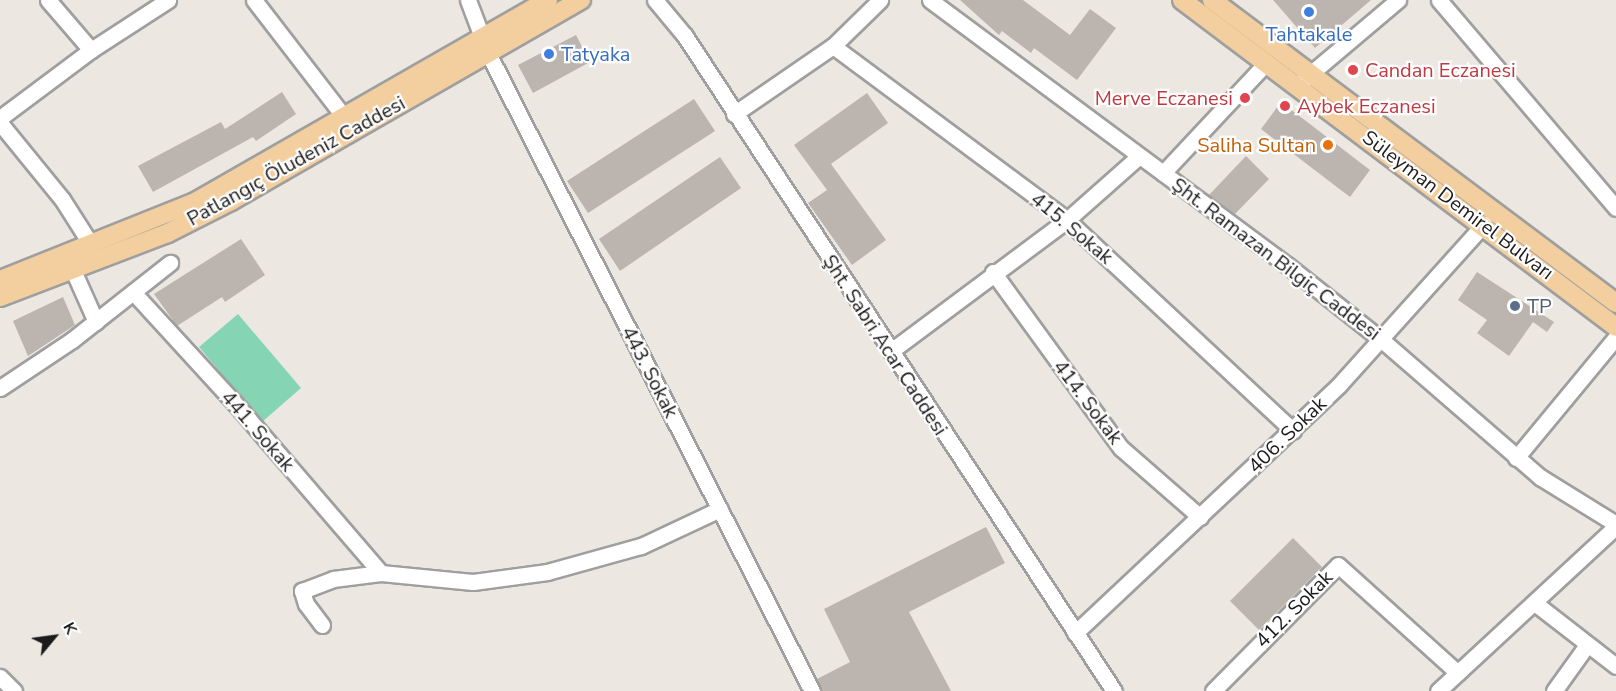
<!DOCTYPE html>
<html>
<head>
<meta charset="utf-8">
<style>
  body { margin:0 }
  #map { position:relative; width:1616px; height:691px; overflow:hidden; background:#ece8e1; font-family:"Nunito Sans",sans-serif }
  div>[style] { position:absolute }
  .pitch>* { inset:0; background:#85d5b5 }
  .building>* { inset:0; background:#bcb4ae }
  .roads { filter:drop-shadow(2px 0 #9f9f9f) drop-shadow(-2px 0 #9f9f9f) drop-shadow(0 2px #9f9f9f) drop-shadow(0 -2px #9f9f9f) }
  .minor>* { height:15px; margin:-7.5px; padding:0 7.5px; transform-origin:7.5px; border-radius:7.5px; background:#fff }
  .major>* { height:18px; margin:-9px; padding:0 9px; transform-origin:9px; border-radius:9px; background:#f3ce9f }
  .dots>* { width:16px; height:16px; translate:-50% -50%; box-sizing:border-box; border:3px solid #fff; border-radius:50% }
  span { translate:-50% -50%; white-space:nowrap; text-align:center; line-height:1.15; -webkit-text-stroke:4.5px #fff; paint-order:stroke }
  .shop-label { font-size:20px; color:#366cbe }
  .left { translate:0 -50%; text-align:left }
  .health-label { font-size:20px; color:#be3a42 }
  .right { translate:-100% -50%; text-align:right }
  .food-label { font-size:20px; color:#c56008 }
  .street-label { font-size:20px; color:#1b1b1b }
  .service-label { font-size:20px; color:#4e5e75 }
  .north { position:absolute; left:24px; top:607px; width:60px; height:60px; -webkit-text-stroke:4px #fff; paint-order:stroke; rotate:61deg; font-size:16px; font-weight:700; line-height:24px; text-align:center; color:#1b1b1b }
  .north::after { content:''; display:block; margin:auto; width:21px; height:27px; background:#1b1b1b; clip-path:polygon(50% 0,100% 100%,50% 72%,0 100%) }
</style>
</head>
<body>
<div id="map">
  <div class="pitch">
    <i style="clip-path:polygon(238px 314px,301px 388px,262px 422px,199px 347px)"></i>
  </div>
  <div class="building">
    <i style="clip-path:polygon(960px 0,1023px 0,1070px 35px,1090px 9px,1116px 28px,1077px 80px,1034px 48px,1031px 53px,1002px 31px,999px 35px)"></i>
    <i style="clip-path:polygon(1273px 0,1371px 0,1315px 48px)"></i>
    <i style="clip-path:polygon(576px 35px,590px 62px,533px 93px,518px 65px)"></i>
    <i style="clip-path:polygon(282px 92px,296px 114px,256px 141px,253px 137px,153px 192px,138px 166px,221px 122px,225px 129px)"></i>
    <i style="clip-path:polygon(867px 93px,888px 123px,831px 164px,886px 240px,852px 265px,808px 203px,827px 190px,794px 145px)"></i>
    <i style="clip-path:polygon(694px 99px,715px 131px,588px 213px,567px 181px)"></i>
    <i style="clip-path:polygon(1281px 102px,1370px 170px,1350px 197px,1261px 129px)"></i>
    <i style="clip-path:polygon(1246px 156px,1269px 179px,1235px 214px,1209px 195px)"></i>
    <i style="clip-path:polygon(720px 157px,741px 188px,620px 271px,599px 239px)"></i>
    <i style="clip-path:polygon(241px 239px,265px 275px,225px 302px,222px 297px,177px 326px,154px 294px)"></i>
    <i style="clip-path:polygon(1477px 272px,1554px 322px,1547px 332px,1533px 322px,1509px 356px,1477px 333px,1487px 320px,1458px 300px)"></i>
    <i style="clip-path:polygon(63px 297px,75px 325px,28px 356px,13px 321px)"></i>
    <i style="clip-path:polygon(986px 527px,1005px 563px,909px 612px,951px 691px,822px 691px,817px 679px,850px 662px,824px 609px)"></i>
    <i style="clip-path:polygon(1293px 538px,1322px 567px,1259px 630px,1230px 601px)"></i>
  </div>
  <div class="roads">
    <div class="minor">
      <i style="left:48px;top:0;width:66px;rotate:49.3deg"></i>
      <i style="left:254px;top:0;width:148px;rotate:52.4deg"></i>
      <i style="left:468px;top:0;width:57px;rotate:69.3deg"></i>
      <i style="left:488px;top:53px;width:716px;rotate:63.08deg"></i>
      <i style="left:655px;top:0;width:47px;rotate:50.2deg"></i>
      <i style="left:685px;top:36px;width:783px;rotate:56.78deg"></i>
      <i style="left:930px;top:0;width:445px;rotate:36.6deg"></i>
      <i style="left:1287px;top:265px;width:122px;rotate:38.4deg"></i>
      <i style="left:1383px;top:341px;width:208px;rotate:40.9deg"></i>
      <i style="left:1540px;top:477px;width:89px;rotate:31.7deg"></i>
      <i style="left:1439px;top:0;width:273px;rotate:49.6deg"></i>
      <i style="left:833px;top:46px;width:292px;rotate:36.6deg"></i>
      <i style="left:1067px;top:220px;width:309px;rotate:43deg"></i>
      <i style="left:1302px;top:81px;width:126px;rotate:-40.2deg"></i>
      <i style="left:734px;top:114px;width:120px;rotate:-34.5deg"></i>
      <i style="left:833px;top:46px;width:66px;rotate:-44.4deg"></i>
      <i style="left:0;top:118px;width:114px;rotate:-36.8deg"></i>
      <i style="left:91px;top:50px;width:92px;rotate:-33deg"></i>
      <i style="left:0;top:123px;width:98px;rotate:50.8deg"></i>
      <i style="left:62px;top:199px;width:52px;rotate:57.5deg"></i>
      <i style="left:1163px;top:173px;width:152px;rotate:-46.9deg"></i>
      <i style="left:72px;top:268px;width:59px;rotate:66deg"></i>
      <i style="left:993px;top:272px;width:218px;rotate:54deg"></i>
      <i style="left:1121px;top:448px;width:105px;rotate:41.1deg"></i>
      <i style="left:133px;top:292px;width:148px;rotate:47.5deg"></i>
      <i style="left:233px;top:401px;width:227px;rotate:49.3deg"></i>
      <i style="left:891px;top:351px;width:219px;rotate:-36.7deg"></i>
      <i style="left:1067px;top:220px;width:96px;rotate:-41.6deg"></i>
      <i style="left:0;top:388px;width:87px;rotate:-33.7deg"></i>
      <i style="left:72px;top:340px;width:125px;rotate:-38.2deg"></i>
      <i style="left:1516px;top:458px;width:157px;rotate:-50.4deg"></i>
      <i style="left:1536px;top:604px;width:101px;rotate:37.8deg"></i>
      <i style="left:322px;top:625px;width:26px;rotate:-127deg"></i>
      <i style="left:306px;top:604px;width:14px;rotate:-107deg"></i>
      <i style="left:302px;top:591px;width:33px;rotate:-21deg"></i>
      <i style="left:333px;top:579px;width:48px;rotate:-7.1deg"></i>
      <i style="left:381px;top:573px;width:92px;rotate:5.6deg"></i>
      <i style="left:473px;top:582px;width:75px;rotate:-7.7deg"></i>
      <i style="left:547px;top:572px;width:98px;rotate:-15.5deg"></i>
      <i style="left:641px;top:546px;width:87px;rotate:-25.1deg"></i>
      <i style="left:1075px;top:633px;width:362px;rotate:-43.2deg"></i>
      <i style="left:1339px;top:385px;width:217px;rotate:-48deg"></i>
      <i style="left:0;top:677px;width:20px;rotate:45deg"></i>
      <i style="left:1213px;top:691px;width:177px;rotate:-45.2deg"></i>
      <i style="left:1338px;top:565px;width:161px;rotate:42deg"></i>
      <i style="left:1438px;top:691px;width:243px;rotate:-42.8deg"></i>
      <i style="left:1554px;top:691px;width:57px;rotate:-54.3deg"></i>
    </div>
    <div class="major">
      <i style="left:1182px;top:0;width:543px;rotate:37deg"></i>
      <i style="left:1212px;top:0;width:505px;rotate:36.87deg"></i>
      <i style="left:0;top:280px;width:210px;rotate:-21.8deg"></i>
      <i style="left:195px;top:202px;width:407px;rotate:-29.8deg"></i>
      <i style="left:0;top:297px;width:180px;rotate:-20.9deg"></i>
      <i style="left:168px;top:233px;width:71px;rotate:-26.9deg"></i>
      <i style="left:231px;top:201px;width:404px;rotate:-29.9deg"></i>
    </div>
  </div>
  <div class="dots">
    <i style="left:1309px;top:12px;background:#3f7fe0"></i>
    <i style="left:549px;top:54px;background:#3f7fe0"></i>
    <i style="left:1353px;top:70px;background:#e0444e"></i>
    <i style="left:1245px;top:98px;background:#e0444e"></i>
    <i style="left:1285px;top:106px;background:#e0444e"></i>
    <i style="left:1328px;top:145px;background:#e8710a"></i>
    <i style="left:1515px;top:306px;background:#5c6f8a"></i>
  </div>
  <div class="shop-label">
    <span style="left:1309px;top:34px">Tahtakale</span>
    <span class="left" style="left:561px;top:54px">Tatyaka</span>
  </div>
  <div class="health-label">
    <span class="left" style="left:1365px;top:70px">Candan Eczanesi</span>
    <span class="right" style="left:1233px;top:98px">Merve Eczanesi</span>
    <span class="left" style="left:1297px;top:106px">Aybek Eczanesi</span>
  </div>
  <div class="food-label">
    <span class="right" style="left:1316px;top:145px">Saliha Sultan</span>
  </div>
  <div class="street-label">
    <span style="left:296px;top:161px;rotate:-29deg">Patlangıç Öludeniz Caddesi</span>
    <span style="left:1458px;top:205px;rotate:37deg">Süleyman Demirel Bulvarı</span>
    <span style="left:1072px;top:228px;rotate:40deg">415. Sokak</span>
    <span style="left:1276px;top:259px;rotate:37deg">Şht. Ramazan Bilgiç Caddesi</span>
    <span style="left:885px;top:345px;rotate:57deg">Şht. Sabri Acar Caddesi</span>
    <span style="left:650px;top:372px;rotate:63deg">443. Sokak</span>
    <span style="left:1088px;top:402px;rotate:53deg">414. Sokak</span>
    <span style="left:258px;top:431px;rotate:49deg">441. Sokak</span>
    <span style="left:1287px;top:435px;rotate:-44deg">406. Sokak</span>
    <span style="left:1294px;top:609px;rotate:-45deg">412. Sokak</span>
  </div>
  <div class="service-label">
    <span class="left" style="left:1527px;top:306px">TP</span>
  </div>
  <div class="north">K</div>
</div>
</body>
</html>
